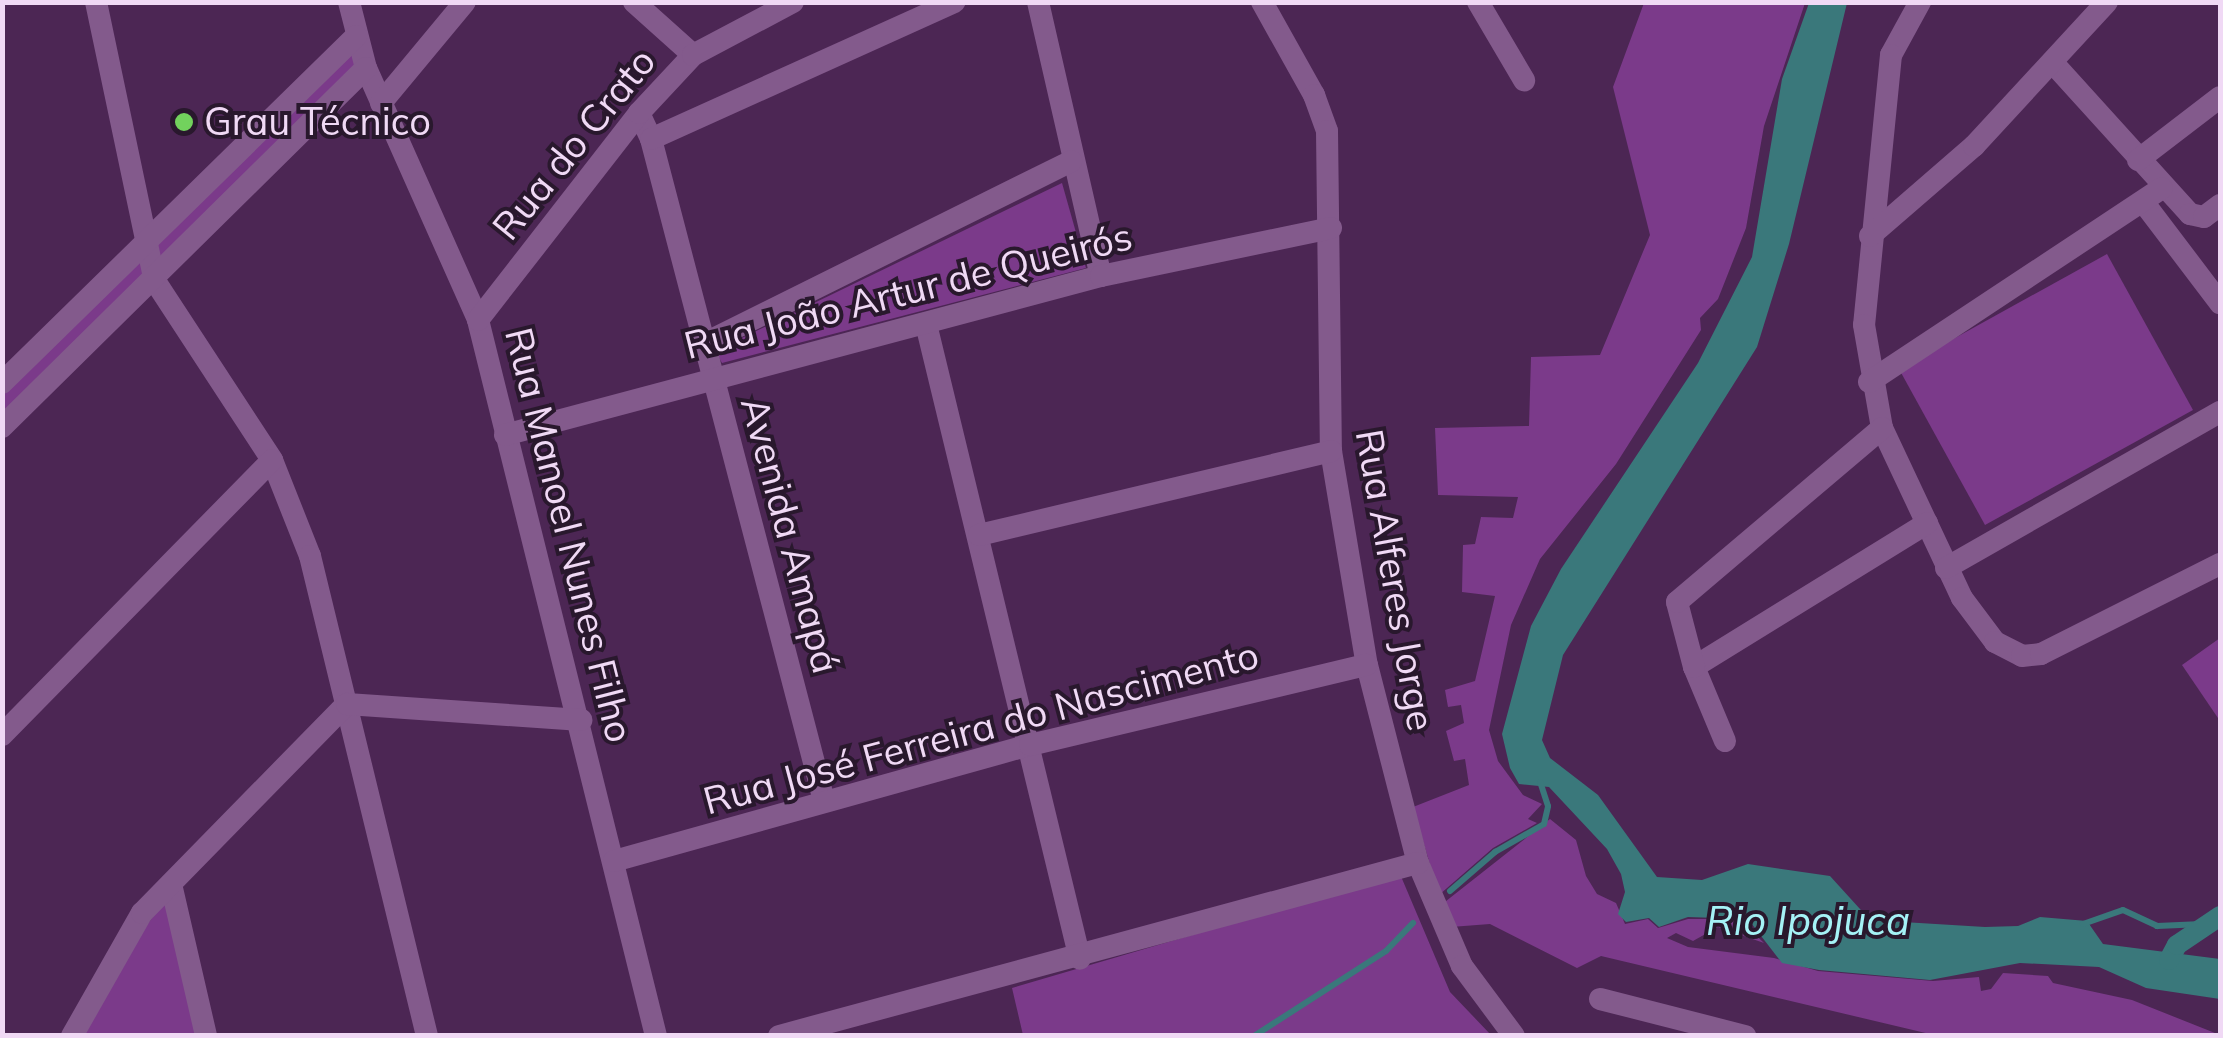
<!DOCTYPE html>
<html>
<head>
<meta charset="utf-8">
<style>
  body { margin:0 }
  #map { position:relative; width:2223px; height:1038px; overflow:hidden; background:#4c2654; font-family:Mulish,sans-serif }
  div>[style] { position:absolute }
  .green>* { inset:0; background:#7b3a8a }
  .water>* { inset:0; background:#3a787b }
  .stream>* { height:6px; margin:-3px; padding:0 3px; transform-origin:3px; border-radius:3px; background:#3a787b }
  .canal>* { height:20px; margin:-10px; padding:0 10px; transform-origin:10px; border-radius:10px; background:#3a787b }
  .minor>* { height:22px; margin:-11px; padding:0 11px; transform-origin:11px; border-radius:11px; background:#835a8c }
  .dots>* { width:28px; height:28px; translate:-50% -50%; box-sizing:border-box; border:5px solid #29182d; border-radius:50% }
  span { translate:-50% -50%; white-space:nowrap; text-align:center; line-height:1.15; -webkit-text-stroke:8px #29182d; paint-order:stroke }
  .poi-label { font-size:38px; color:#f0d9f5 }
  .left { translate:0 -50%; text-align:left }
  .street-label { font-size:38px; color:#f0d9f5 }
  .water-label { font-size:40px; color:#a5f2f6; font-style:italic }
  .frame { position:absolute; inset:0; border:5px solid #f0d9f5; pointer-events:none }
</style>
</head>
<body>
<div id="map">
  <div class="green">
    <i style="clip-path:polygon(1644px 3px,1805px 3px,1764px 126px,1746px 228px,1718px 299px,1700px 318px,1701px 330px,1616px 464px,1540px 559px,1511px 625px,1489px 730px,1498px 761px,1523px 795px,1542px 804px,1528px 819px,1537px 823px,1493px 848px,1439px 895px,1413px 807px,1469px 785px,1465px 759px,1454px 761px,1446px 731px,1464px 723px,1461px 705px,1448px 707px,1445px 690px,1475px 681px,1495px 596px,1462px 592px,1463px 545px,1475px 544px,1481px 517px,1513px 518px,1518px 497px,1438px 495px,1435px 428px,1529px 426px,1531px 357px,1600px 355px,1650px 235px,1613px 87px)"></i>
    <i style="clip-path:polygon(355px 36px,366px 68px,3px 427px,3px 383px)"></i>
    <i style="clip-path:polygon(1062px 183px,1086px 268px,722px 363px,715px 351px)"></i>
    <i style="clip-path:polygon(2107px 254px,2193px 410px,1985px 525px,1899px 369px)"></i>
    <i style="clip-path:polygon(2220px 638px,2220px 721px,2182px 665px)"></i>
    <i style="clip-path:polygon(1550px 819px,1576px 840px,1586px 876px,1597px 894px,1616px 903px,1625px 924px,1648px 919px,1658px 928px,1688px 919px,1739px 919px,1764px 943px,1718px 927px,1693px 941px,1676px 933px,1667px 938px,1688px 947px,1774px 958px,1818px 971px,1933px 981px,1979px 977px,1981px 991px,1991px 989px,2003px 973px,2048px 976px,2053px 983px,2132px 1000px,2220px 1035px,1934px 1035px,1601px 956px,1577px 968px,1490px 924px,1451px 927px,1441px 905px)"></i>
    <i style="clip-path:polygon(1400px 874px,1450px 992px,1491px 1035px,1023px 1035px,1012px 988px)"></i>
    <i style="clip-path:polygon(167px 898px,198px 1035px,77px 1036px,109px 975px)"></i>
  </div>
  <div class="water">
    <i style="clip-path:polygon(1809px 3px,1847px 3px,1789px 244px,1757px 347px,1563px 655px,1542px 740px,1550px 758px,1598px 795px,1657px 877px,1702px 880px,1748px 864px,1830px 876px,1870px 920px,1985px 927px,2018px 926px,2040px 917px,2087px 921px,2103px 944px,2220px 959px,2220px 999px,2146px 988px,2099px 967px,2020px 963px,1930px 980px,1819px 970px,1782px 963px,1748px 919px,1688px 917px,1659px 927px,1649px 918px,1626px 922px,1618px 914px,1625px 892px,1621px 874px,1607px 849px,1549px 787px,1519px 784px,1510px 768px,1502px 734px,1531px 626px,1561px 569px,1698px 363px,1752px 257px,1782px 79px)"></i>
  </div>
  <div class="stream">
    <i style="left:1450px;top:891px;width:60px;rotate:-40.9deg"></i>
    <i style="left:1495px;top:852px;width:56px;rotate:-29.7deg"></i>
    <i style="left:1544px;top:824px;width:18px;rotate:-77deg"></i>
    <i style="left:1548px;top:806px;width:25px;rotate:-108deg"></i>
    <i style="left:2083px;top:924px;width:42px;rotate:-19.3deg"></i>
    <i style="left:2123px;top:910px;width:38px;rotate:25deg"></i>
    <i style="left:2157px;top:926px;width:45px;rotate:-2.5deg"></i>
    <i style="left:1254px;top:1036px;width:157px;rotate:-32.8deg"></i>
    <i style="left:1386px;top:951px;width:39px;rotate:-46deg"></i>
  </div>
  <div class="canal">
    <i style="left:2169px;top:960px;width:17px;rotate:-62deg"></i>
    <i style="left:2177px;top:945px;width:52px;rotate:-34deg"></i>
  </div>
  <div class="minor">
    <i style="left:96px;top:2px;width:285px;rotate:78.1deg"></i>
    <i style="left:155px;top:281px;width:214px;rotate:56.8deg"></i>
    <i style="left:272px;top:460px;width:103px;rotate:68.4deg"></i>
    <i style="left:310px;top:556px;width:494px;rotate:76.3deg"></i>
    <i style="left:349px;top:2px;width:68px;rotate:75.6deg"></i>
    <i style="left:366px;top:68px;width:276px;rotate:66deg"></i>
    <i style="left:478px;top:320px;width:738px;rotate:76.04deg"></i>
    <i style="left:634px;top:2px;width:79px;rotate:41.9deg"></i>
    <i style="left:1038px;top:2px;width:281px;rotate:77.1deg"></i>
    <i style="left:1262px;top:2px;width:107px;rotate:60.8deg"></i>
    <i style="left:1314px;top:95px;width:38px;rotate:70deg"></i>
    <i style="left:1327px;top:131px;width:320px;rotate:89.3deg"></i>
    <i style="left:1331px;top:451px;width:217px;rotate:80.5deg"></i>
    <i style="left:1367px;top:665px;width:204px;rotate:75.6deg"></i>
    <i style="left:1418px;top:863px;width:112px;rotate:66.9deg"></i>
    <i style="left:1462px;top:966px;width:87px;rotate:53.4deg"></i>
    <i style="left:1478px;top:2px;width:91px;rotate:59.5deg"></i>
    <i style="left:1920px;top:2px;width:60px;rotate:118.7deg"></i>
    <i style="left:1891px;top:55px;width:271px;rotate:95.7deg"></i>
    <i style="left:1864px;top:325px;width:105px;rotate:80.1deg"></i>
    <i style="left:1882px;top:428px;width:188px;rotate:64.8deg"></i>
    <i style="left:1962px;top:598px;width:55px;rotate:53.1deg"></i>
    <i style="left:1995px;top:642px;width:30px;rotate:27deg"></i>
    <i style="left:2022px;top:656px;width:19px;rotate:-6deg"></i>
    <i style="left:2041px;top:654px;width:200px;rotate:-26.7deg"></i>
    <i style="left:2053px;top:63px;width:204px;rotate:47.8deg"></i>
    <i style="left:2190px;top:214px;width:14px;rotate:12deg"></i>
    <i style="left:2204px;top:217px;width:20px;rotate:-37deg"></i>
    <i style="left:381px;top:103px;width:131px;rotate:-50.3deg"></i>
    <i style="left:639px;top:113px;width:29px;rotate:65deg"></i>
    <i style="left:651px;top:139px;width:684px;rotate:75.35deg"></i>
    <i style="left:651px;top:139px;width:333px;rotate:-24.3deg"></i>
    <i style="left:2138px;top:160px;width:103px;rotate:-37.5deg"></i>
    <i style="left:2144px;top:203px;width:126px;rotate:52.8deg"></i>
    <i style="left:1870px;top:236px;width:138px;rotate:-40.9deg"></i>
    <i style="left:1974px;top:146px;width:196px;rotate:-47.3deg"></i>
    <i style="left:478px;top:320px;width:262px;rotate:-52.1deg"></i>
    <i style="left:639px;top:113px;width:79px;rotate:-47deg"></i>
    <i style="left:693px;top:55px;width:113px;rotate:-27.9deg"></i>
    <i style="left:926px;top:324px;width:653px;rotate:76.37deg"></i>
    <i style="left:703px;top:344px;width:411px;rotate:-26.4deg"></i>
    <i style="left:1869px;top:382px;width:351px;rotate:-33.5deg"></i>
    <i style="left:2px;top:383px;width:496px;rotate:-44.4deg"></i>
    <i style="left:2px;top:427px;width:511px;rotate:-44.6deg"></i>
    <i style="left:505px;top:435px;width:617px;rotate:-14.94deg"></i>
    <i style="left:1101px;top:276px;width:235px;rotate:-11.8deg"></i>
    <i style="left:979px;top:535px;width:362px;rotate:-13.4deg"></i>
    <i style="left:1946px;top:568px;width:315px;rotate:-29.7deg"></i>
    <i style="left:1694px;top:667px;width:274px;rotate:-31.7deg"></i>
    <i style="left:2px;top:735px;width:385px;rotate:-45.5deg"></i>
    <i style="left:1725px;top:741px;width:80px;rotate:-112.7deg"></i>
    <i style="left:1694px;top:667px;width:67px;rotate:-104.7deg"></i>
    <i style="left:1677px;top:602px;width:269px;rotate:-40.3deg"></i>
    <i style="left:614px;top:861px;width:432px;rotate:-15.6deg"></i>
    <i style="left:1030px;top:745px;width:346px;rotate:-13.4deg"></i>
    <i style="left:171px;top:884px;width:156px;rotate:77deg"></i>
    <i style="left:1600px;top:999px;width:150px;rotate:14.3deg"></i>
    <i style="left:72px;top:1036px;width:142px;rotate:-60.4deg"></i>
    <i style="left:142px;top:913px;width:293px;rotate:-45.6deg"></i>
    <i style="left:347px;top:704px;width:235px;rotate:3.9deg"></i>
    <i style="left:779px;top:1036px;width:662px;rotate:-15.15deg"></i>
  </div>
  <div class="dots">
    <i style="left:184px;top:122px;background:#72d25d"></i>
  </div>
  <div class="poi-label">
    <span class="left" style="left:204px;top:122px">Grau Técnico</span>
  </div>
  <div class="street-label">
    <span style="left:574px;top:144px;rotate:-51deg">Rua do Crato</span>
    <span style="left:908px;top:291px;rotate:-14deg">Rua João Artur de Queirós</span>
    <span style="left:569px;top:535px;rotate:76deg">Rua Manoel Nunes Filho</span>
    <span style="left:790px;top:535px;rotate:75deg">Avenida Amapá</span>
    <span style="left:1395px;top:580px;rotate:80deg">Rua Alferes Jorge</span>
    <span style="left:981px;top:728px;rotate:-15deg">Rua José Ferreira do Nascimento</span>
  </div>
  <div class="water-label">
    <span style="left:1808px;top:920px">Rio Ipojuca</span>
  </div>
  <div class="frame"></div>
</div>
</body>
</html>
